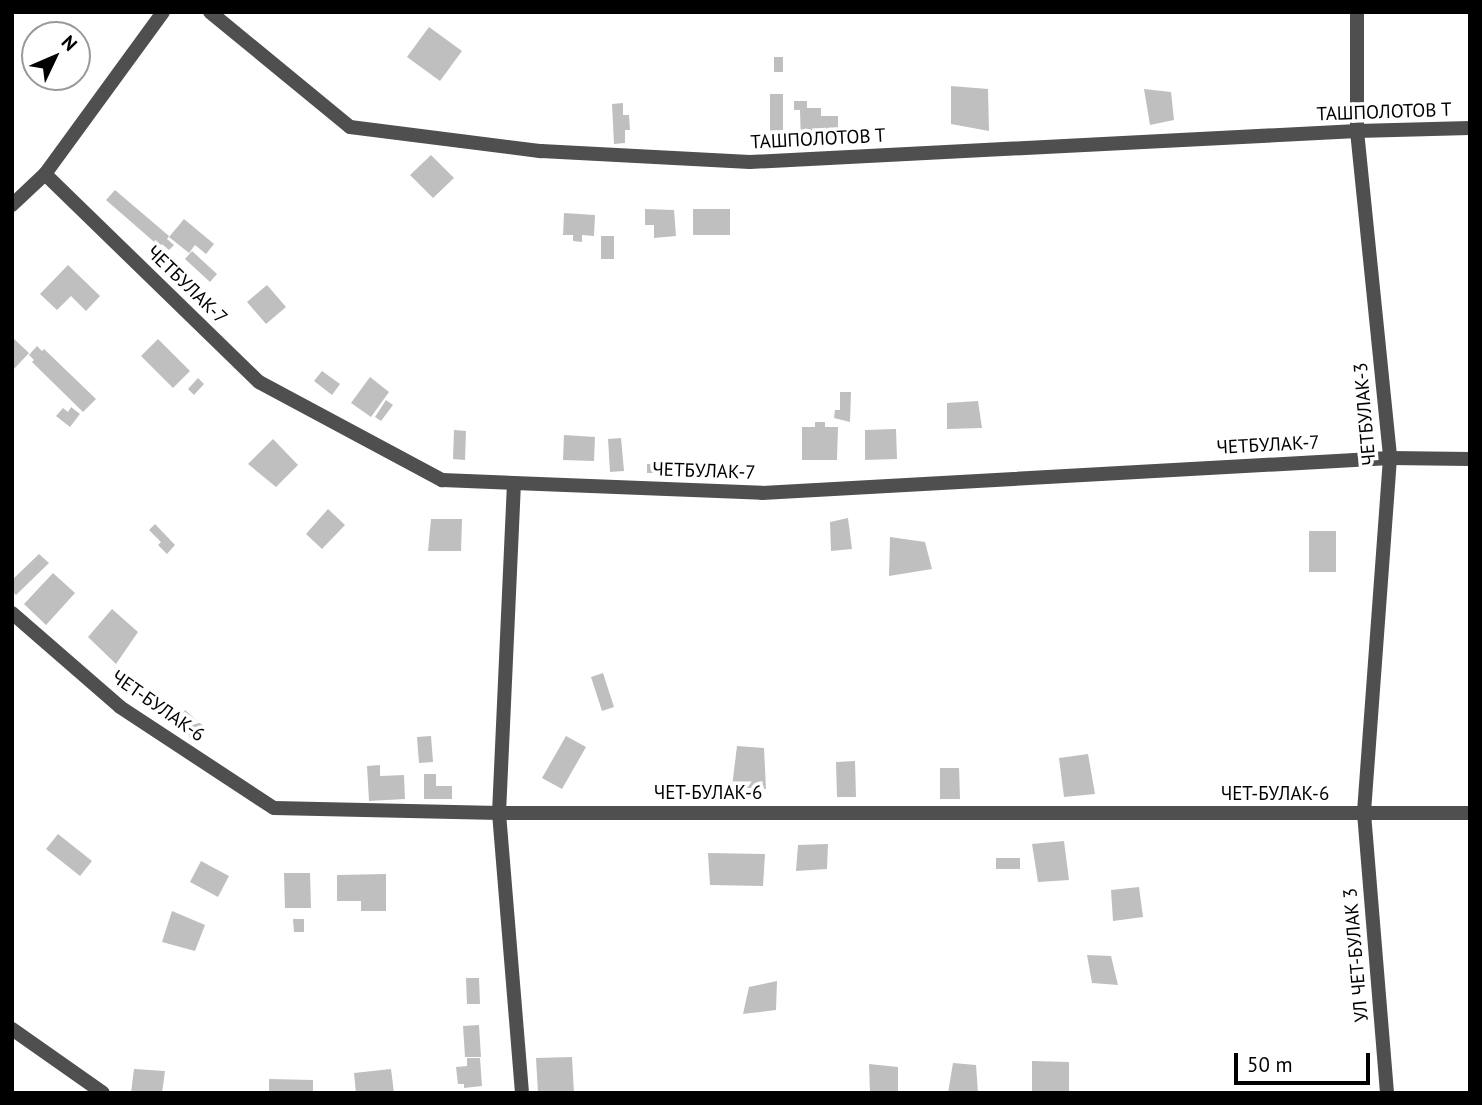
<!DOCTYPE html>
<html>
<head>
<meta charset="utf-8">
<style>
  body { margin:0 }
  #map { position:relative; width:1482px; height:1105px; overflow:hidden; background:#fff; font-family:"PT Sans",sans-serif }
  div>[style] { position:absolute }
  .building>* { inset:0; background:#bfbfbf }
  .street>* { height:14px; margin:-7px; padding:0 7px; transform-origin:7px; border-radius:7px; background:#4f4f4f }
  span { translate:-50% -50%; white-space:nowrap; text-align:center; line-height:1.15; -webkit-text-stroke:7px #fff; paint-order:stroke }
  .street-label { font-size:19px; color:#000 }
  .frame { position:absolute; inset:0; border:14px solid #000; pointer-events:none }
  .north { position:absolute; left:21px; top:21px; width:70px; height:70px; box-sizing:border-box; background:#fff; border:2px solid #999; border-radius:50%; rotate:46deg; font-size:19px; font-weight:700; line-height:28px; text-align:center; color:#000 }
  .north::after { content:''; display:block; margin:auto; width:24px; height:32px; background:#000; clip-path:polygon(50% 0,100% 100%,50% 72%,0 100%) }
  .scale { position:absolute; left:1234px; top:1053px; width:136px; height:32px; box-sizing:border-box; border:4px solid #000; border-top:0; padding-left:9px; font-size:21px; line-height:24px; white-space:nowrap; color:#000; -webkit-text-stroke:5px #fff; paint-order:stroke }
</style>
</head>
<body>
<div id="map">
  <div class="building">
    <i style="clip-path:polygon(429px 27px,462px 51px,440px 81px,407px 57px)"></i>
    <i style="clip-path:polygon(774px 57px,783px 57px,783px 72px,774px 72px)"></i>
    <i style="clip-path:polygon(951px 86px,988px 89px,989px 131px,951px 124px)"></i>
    <i style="clip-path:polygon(1144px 89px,1171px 92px,1174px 120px,1150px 125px)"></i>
    <i style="clip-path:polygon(770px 94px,783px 94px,783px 143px,770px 143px)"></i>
    <i style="clip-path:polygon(794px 101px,807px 101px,807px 108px,821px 108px,821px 116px,838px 116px,838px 143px,801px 144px,800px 110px,794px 110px)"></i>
    <i style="clip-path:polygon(623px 103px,623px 115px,629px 115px,630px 130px,625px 130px,625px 143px,614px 144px,612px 104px)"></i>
    <i style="clip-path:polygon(431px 155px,454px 178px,433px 198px,410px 175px)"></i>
    <i style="clip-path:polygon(115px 190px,169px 236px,167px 239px,174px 245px,169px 250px,162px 244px,160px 247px,106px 200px)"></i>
    <i style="clip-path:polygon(645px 209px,674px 210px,676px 236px,654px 238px,654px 225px,645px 225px)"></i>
    <i style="clip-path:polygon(693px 209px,730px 209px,730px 235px,693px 235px)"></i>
    <i style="clip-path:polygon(564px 213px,595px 215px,594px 236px,582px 235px,582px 242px,573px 241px,573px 235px,563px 235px)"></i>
    <i style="clip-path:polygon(184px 219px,214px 244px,206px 254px,195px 245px,189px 253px,169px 237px)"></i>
    <i style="clip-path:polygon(601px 236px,614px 236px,614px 259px,601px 259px)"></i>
    <i style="clip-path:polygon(192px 251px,217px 274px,210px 282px,185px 259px)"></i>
    <i style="clip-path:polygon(68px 265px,100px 296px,86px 311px,71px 296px,57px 310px,40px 294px)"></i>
    <i style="clip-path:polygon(267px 285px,286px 307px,266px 324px,247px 302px)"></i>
    <i style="clip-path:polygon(12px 337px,29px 353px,12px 371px)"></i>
    <i style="clip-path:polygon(158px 339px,190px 371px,173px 388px,141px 356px)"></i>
    <i style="clip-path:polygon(37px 346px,42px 351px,44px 349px,96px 399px,83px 412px,32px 362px,34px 360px,29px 355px)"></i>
    <i style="clip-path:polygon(322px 371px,340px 384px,332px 395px,314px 381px)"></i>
    <i style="clip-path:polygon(370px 377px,389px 392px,371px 417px,351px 403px)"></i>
    <i style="clip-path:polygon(198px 378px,204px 384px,194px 395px,188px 389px)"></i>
    <i style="clip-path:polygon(840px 392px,851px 392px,850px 422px,834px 418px,835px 410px,840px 410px)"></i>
    <i style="clip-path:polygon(386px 400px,393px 405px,381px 421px,375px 417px)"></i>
    <i style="clip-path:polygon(978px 401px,982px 428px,947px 429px,947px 403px)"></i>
    <i style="clip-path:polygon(71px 407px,80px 414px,70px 427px,56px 416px,63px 408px,68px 412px)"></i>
    <i style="clip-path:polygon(815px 422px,825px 422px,825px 427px,838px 427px,837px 460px,802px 460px,802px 427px,815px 427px)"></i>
    <i style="clip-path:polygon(896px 429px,897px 459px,865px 460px,865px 430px)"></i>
    <i style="clip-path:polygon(454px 430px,466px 431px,465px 460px,453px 459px)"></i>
    <i style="clip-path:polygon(564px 435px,595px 437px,594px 461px,563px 460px)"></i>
    <i style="clip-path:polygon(621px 438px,624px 471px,610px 472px,608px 439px)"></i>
    <i style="clip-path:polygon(273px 439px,298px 465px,276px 487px,248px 464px)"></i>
    <i style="clip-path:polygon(647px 464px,669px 464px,669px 473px,647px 473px)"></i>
    <i style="clip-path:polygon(328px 509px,345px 525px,322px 549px,306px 534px)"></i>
    <i style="clip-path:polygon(848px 518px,852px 549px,831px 551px,830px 522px)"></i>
    <i style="clip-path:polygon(431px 519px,462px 519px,461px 551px,428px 551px)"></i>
    <i style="clip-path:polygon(155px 524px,175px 545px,167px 554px,158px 545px,161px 542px,149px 530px)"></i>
    <i style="clip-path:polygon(1309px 531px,1336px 531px,1336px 572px,1309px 572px)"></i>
    <i style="clip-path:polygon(890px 537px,925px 542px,932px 569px,889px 576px)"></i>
    <i style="clip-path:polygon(39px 554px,49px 563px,16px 595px,12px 592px,12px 580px)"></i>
    <i style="clip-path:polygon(53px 573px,75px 593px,46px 625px,24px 604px)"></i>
    <i style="clip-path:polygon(112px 609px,138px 632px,116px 664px,88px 637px)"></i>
    <i style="clip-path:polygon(603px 673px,614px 707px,602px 711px,591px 677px)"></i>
    <i style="clip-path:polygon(185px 710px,208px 730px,196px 744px,173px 724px)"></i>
    <i style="clip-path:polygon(431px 736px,433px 762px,419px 763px,417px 737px)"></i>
    <i style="clip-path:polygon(566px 736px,586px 747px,562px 789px,542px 778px)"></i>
    <i style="clip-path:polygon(737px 746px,764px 748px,766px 789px,732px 787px)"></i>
    <i style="clip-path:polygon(1088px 754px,1095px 794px,1064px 797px,1059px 758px)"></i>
    <i style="clip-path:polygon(855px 761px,856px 797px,837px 797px,836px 762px)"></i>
    <i style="clip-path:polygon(380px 765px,380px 776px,404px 775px,405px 799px,369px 801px,367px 766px)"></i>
    <i style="clip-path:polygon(940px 768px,959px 768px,960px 799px,940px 799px)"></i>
    <i style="clip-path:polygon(424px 774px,436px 774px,436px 786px,452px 786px,452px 799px,424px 799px)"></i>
    <i style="clip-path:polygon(58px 834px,92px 861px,80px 876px,46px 849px)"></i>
    <i style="clip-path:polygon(1064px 841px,1069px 880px,1038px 882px,1032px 844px)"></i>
    <i style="clip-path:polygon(828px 844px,827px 869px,796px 871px,798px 845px)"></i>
    <i style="clip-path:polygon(708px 853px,765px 854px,763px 886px,710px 885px)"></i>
    <i style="clip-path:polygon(996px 858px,1020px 858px,1020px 869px,996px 869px)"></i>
    <i style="clip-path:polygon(201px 861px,229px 876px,218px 897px,190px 882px)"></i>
    <i style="clip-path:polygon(284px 873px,310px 873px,311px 908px,285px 908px)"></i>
    <i style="clip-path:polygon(386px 874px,386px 911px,361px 911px,361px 901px,337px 901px,337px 875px)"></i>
    <i style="clip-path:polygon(1139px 887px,1143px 917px,1113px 921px,1111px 890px)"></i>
    <i style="clip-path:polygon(172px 911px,205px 925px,195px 951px,162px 942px)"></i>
    <i style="clip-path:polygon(293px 919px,304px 919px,304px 932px,294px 932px)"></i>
    <i style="clip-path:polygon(1087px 955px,1111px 956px,1118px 985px,1092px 983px)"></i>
    <i style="clip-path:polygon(466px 978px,479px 978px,480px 1004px,467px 1004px)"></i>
    <i style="clip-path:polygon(777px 981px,776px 1010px,743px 1014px,749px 987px)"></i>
    <i style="clip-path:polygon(479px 1025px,481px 1057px,465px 1057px,463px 1026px)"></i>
    <i style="clip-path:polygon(572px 1057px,574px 1093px,538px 1093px,536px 1058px)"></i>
    <i style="clip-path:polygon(467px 1058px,480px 1058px,482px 1086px,464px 1088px,464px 1084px,458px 1084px,456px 1067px,467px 1066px)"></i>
    <i style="clip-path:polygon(1032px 1061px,1069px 1062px,1069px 1091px,1032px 1093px)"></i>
    <i style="clip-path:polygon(953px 1063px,976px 1065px,978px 1093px,948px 1093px)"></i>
    <i style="clip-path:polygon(869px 1064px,898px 1067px,898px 1093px,870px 1093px)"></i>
    <i style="clip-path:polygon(134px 1069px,165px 1071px,162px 1093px,131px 1093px)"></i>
    <i style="clip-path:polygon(391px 1069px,394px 1093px,356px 1093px,354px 1073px)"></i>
    <i style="clip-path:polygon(269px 1079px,313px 1080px,313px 1093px,269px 1093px)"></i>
  </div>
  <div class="street">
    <i style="left:210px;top:12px;width:181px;rotate:39.4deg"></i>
    <i style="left:350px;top:127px;width:193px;rotate:7.2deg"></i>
    <i style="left:541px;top:151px;width:209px;rotate:3deg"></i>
    <i style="left:750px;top:162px;width:608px;rotate:-2.92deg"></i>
    <i style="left:1357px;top:131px;width:113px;rotate:-1.5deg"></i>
    <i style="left:1357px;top:12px;width:119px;rotate:90deg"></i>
    <i style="left:1357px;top:131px;width:329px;rotate:84.2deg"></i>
    <i style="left:1390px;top:458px;width:356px;rotate:94.2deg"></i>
    <i style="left:1364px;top:813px;width:281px;rotate:85.3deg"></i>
    <i style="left:45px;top:174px;width:298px;rotate:44.2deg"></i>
    <i style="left:259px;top:382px;width:208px;rotate:28.2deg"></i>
    <i style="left:442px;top:480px;width:320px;rotate:2.3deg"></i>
    <i style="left:762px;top:493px;width:629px;rotate:-3.19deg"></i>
    <i style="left:1390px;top:458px;width:80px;rotate:0.7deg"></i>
    <i style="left:12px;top:205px;width:45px;rotate:-43.2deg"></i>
    <i style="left:45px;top:174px;width:200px;rotate:-53.9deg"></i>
    <i style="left:514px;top:483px;width:330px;rotate:92.6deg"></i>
    <i style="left:499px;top:813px;width:281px;rotate:85.3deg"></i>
    <i style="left:12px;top:613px;width:143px;rotate:41deg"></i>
    <i style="left:120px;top:707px;width:184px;rotate:33.3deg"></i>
    <i style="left:274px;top:808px;width:225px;rotate:1.3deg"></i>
    <i style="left:499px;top:813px;width:971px"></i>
    <i style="left:12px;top:1029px;width:111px;rotate:35.1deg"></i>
  </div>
  <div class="street-label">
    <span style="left:1384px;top:112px;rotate:-2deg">ТАШПОЛОТОВ Т</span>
    <span style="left:818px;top:139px;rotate:-3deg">ТАШПОЛОТОВ Т</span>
    <span style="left:187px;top:285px;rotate:44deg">ЧЕТБУЛАК-7</span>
    <span style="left:1365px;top:414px;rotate:-95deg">ЧЕТБУЛАК-3</span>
    <span style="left:1268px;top:445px;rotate:-3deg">ЧЕТБУЛАК-7</span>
    <span style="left:704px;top:471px;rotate:2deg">ЧЕТБУЛАК-7</span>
    <span style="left:158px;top:706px;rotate:35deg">ЧЕТ-БУЛАК-6</span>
    <span style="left:708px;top:793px">ЧЕТ-БУЛАК-6</span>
    <span style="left:1275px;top:794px">ЧЕТ-БУЛАК-6</span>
    <span style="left:1356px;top:955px;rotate:-95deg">УЛ ЧЕТ-БУЛАК 3</span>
  </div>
  <div class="frame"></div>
  <div class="north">N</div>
  <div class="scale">50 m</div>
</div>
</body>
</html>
